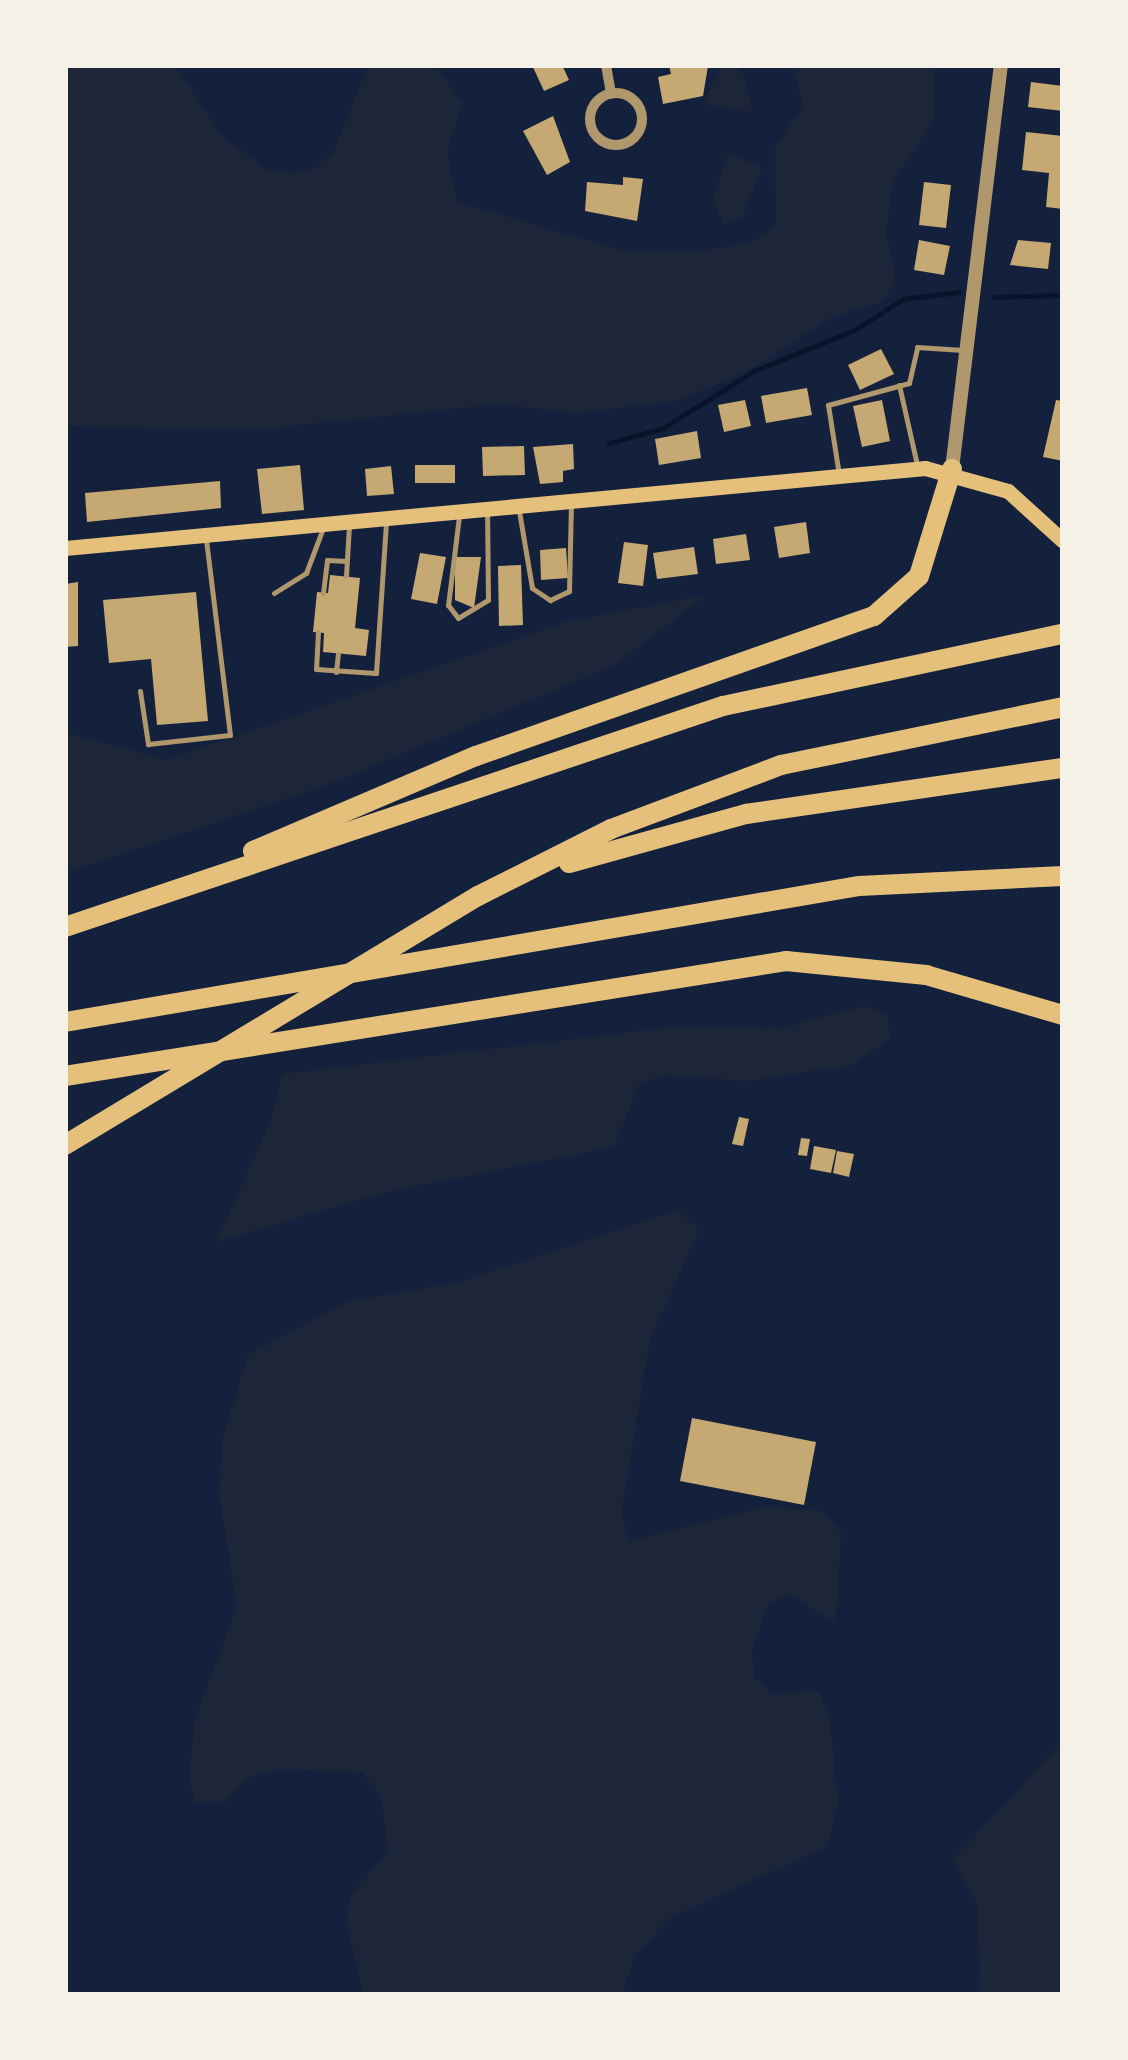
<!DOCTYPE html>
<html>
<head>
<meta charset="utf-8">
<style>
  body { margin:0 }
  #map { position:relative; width:1128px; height:2060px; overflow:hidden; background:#14213d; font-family:"Playfair Display",serif }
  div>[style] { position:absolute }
  .green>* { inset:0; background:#1d2539 }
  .stream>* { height:5px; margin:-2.5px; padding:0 2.5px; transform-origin:2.5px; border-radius:2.5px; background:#0b132b }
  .building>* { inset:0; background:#c6a872 }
  .service>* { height:5px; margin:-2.5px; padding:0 2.5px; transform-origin:2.5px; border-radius:2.5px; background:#b1986c }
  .minor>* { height:10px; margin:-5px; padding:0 5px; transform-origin:5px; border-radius:5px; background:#b1986c }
  .minor>.ring { margin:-5px; padding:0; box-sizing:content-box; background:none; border:10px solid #b1986c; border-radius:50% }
  .tertiary>* { height:14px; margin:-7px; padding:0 7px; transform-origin:7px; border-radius:7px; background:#b1986c }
  .secondary>* { height:15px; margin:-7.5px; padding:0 7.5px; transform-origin:7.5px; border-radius:7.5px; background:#e5c07b }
  .motorway>* { height:20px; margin:-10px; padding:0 10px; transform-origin:10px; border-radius:10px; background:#e5c07b }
  span { translate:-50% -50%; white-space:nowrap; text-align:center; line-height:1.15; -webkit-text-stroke:10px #f6f1e7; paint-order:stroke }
  .frame { position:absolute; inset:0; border:68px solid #f6f1e7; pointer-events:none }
</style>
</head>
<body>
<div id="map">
  <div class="green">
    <i style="clip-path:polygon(65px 65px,175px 65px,221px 135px,264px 168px,289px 174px,314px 169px,334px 151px,368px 65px,436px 65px,462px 103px,447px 152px,457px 202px,627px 252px,705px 251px,755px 240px,776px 224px,775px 147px,803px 106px,792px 65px,935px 65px,933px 121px,892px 184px,886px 232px,896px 282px,881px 302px,832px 317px,748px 371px,677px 401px,576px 413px,498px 404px,254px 430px,65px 426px)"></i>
    <i style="clip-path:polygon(720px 68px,741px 68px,753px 112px,703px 104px)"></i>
    <i style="clip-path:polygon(728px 154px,762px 167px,743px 217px,724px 225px,713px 200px)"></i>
    <i style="clip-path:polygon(707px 595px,615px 665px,327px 785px,65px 873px,65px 732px,167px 760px,569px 621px)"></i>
    <i style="clip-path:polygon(863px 1006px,886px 1013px,891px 1038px,851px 1065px,747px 1081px,666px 1075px,640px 1083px,614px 1147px,386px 1192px,216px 1242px,272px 1118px,282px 1074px,682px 1026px,780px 1029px)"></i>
    <i style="clip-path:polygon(678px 1210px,699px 1230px,650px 1339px,621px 1514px,630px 1541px,766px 1507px,823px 1511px,841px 1533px,836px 1623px,788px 1593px,767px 1606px,752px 1651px,755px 1678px,772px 1695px,818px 1691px,829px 1715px,838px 1801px,828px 1846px,671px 1917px,635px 1955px,622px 1995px,364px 1995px,347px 1925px,350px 1896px,388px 1852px,381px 1795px,362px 1772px,275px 1769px,246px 1779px,226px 1801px,195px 1803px,189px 1776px,195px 1719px,237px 1607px,219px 1493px,223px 1437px,248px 1355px,347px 1302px,460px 1282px)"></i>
    <i style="clip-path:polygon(1063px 1741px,1063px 1995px,981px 1995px,977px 1902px,953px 1860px)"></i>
  </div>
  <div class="stream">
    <i style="left:993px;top:297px;width:70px;rotate:-1.6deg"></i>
    <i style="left:609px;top:443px;width:56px;rotate:-15.5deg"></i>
    <i style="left:663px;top:428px;width:107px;rotate:-32.1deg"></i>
    <i style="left:754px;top:371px;width:108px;rotate:-22.3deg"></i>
    <i style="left:854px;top:330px;width:58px;rotate:-32.3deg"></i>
    <i style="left:903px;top:299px;width:56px;rotate:-7.1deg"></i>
  </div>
  <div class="building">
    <i style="clip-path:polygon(532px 65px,562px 65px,569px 80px,544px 91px)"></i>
    <i style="clip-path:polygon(669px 65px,708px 66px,703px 96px,663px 104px,658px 77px,671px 74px)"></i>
    <i style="clip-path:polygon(1031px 82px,1063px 86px,1063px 111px,1028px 107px)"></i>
    <i style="clip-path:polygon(553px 116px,570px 162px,547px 175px,523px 131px)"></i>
    <i style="clip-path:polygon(1026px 132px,1063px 136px,1063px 209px,1046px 207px,1049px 173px,1022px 170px)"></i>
    <i style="clip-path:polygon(623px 177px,643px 179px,637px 221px,585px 211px,587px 182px,623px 185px)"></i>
    <i style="clip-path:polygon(924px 182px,951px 185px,946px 228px,919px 225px)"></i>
    <i style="clip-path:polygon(919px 240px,950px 246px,944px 275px,914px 270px)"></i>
    <i style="clip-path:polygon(1018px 240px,1051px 243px,1048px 269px,1010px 265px)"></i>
    <i style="clip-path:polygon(881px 349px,894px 374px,860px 390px,848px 365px)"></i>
    <i style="clip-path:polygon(807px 388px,812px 415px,766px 423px,761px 396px)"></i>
    <i style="clip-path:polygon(745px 400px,751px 426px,724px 432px,718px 405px)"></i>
    <i style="clip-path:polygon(882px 400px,890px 441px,862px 447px,853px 406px)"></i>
    <i style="clip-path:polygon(1056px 400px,1063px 401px,1063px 461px,1043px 457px)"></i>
    <i style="clip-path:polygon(697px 431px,701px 458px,659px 465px,655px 439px)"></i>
    <i style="clip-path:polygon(573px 444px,574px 469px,563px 471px,563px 482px,540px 484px,533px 447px)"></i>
    <i style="clip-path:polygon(524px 446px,525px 475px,483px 476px,482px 447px)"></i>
    <i style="clip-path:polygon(300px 465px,304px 510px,262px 514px,257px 469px)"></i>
    <i style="clip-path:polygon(415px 465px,455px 465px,455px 483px,415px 483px)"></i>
    <i style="clip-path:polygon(391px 466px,394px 494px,367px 496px,365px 469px)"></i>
    <i style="clip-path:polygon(220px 481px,221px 508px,87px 522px,85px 493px)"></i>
    <i style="clip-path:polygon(806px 522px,810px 553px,779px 558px,774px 527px)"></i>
    <i style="clip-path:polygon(746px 534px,750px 560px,716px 564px,713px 539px)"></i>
    <i style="clip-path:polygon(624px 542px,648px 545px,643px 586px,618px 583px)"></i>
    <i style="clip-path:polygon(694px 547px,698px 574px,657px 579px,653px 553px)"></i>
    <i style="clip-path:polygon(566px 548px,568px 578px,541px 580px,540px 550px)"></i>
    <i style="clip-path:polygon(420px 553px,446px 557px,437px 604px,411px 599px)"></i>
    <i style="clip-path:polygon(455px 557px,481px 557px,474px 608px,455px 600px)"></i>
    <i style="clip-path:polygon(521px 565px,523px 625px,499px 626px,498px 566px)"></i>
    <i style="clip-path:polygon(330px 575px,360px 578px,355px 628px,369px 630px,366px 656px,323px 652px,324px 633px,313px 632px,317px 592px,328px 593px)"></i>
    <i style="clip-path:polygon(78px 582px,78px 646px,65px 647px,65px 584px)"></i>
    <i style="clip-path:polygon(196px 592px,208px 721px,157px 725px,151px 659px,109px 663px,103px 600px)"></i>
    <i style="clip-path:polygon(739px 1117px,749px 1119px,743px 1146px,732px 1144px)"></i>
    <i style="clip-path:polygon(801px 1138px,810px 1139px,807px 1156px,798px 1155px)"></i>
    <i style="clip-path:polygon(814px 1146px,836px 1150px,831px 1173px,810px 1169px)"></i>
    <i style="clip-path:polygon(837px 1151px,854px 1154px,849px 1177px,833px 1173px)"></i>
    <i style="clip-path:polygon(692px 1418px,816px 1442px,804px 1505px,680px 1481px)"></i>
  </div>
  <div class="service">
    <i style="left:899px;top:385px;width:82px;rotate:77.3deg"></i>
    <i style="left:839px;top:475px;width:71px;rotate:-98.9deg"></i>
    <i style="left:828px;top:405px;width:84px;rotate:-15.2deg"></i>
    <i style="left:909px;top:383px;width:37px;rotate:-77deg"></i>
    <i style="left:917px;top:347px;width:46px;rotate:3.7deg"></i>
    <i style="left:519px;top:511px;width:78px;rotate:80.4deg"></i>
    <i style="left:532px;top:588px;width:22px;rotate:34deg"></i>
    <i style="left:550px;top:600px;width:21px;rotate:-25deg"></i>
    <i style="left:569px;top:591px;width:86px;rotate:-88.7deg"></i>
    <i style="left:459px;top:516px;width:90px;rotate:97deg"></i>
    <i style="left:448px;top:605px;width:16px;rotate:52deg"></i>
    <i style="left:458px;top:618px;width:35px;rotate:-31deg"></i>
    <i style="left:488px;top:600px;width:90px;rotate:-90.6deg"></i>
    <i style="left:346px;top:576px;width:51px;rotate:-86.6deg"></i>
    <i style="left:274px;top:593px;width:38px;rotate:-32deg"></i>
    <i style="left:306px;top:573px;width:48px;rotate:-69.3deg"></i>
    <i style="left:323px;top:593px;width:33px;rotate:-83deg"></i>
    <i style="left:327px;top:560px;width:20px;rotate:3deg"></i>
    <i style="left:318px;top:632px;width:37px;rotate:93deg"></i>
    <i style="left:316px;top:669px;width:60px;rotate:3.8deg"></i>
    <i style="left:376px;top:673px;width:150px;rotate:-86.2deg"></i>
    <i style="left:336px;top:672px;width:18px;rotate:-84deg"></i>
    <i style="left:140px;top:691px;width:54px;rotate:81.4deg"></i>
    <i style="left:148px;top:744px;width:82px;rotate:-6.3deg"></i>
    <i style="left:230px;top:735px;width:197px;rotate:-97deg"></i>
  </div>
  <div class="minor">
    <i style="left:606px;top:65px;width:29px;rotate:80deg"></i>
    <i class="ring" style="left:590px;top:93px;width:42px;height:42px"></i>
  </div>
  <div class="tertiary">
    <i style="left:952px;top:469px;width:407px;rotate:-83.1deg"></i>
  </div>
  <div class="secondary">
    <i style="left:65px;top:548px;width:864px;rotate:-5.31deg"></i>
    <i style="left:925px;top:468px;width:86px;rotate:15.5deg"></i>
    <i style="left:1008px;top:491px;width:74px;rotate:42.3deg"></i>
  </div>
  <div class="motorway">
    <i style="left:253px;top:851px;width:242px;rotate:-23.1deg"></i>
    <i style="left:476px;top:756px;width:422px;rotate:-19.4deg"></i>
    <i style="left:874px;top:616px;width:60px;rotate:-41.6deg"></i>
    <i style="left:919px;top:576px;width:112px;rotate:-72.9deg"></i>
    <i style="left:569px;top:863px;width:184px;rotate:-15.5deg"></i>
    <i style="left:746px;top:814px;width:320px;rotate:-8.3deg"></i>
    <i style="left:65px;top:927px;width:694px;rotate:-18.57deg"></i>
    <i style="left:723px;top:706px;width:348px;rotate:-12deg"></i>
    <i style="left:65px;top:1022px;width:806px;rotate:-9.72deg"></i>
    <i style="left:859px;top:886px;width:204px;rotate:-2.8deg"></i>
    <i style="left:65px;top:1076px;width:730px;rotate:-9.06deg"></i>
    <i style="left:786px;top:961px;width:141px;rotate:5.7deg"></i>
    <i style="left:926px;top:975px;width:143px;rotate:16.3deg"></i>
    <i style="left:65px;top:1145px;width:482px;rotate:-31.1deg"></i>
    <i style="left:478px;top:896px;width:149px;rotate:-26.7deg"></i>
    <i style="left:611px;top:829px;width:182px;rotate:-20.6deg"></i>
    <i style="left:781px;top:765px;width:288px;rotate:-11.6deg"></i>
  </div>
  <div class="frame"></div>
</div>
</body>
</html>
